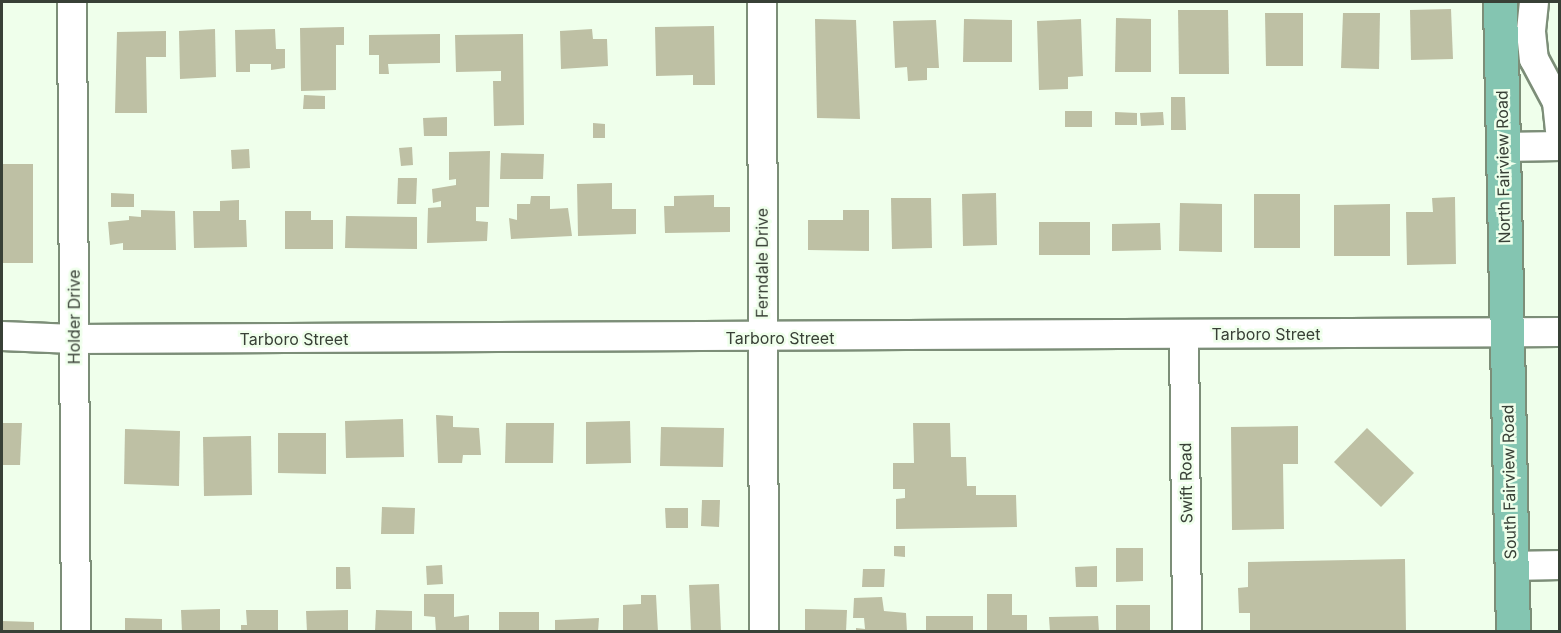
<!DOCTYPE html>
<html>
<head>
<meta charset="utf-8">
<style>
  body { margin:0 }
  #map { position:relative; width:1561px; height:633px; overflow:hidden; background:#efffeb; font-family:Inter,sans-serif }
  div>[style] { position:absolute }
  .building>* { inset:0; background:#bec0a4 }
  .roads { filter:drop-shadow(2px 0 #7c8e78) drop-shadow(-2px 0 #7c8e78) drop-shadow(0 2px #7c8e78) drop-shadow(0 -2px #7c8e78) }
  .minor>* { height:28px; margin:-14px; padding:0 14px; transform-origin:14px; border-radius:14px; background:#fff }
  .major>* { height:33px; margin:-16.5px; padding:0 16.5px; transform-origin:16.5px; border-radius:16.5px; background:#84c5b1 }
  span { translate:-50% -50%; white-space:nowrap; text-align:center; line-height:1.15; -webkit-text-stroke:5px #efffeb; paint-order:stroke }
  .street-label { font-size:16px; color:#384036 }
  .frame { position:absolute; inset:0; border:3px solid #384036; pointer-events:none }
</style>
</head>
<body>
<div id="map">
  <div class="building">
    <i style="clip-path:polygon(1451px 9px,1453px 59px,1411px 60px,1410px 10px)"></i>
    <i style="clip-path:polygon(1178px 10px,1228px 10px,1229px 74px,1179px 74px)"></i>
    <i style="clip-path:polygon(1265px 13px,1303px 13px,1303px 66px,1266px 66px)"></i>
    <i style="clip-path:polygon(1343px 13px,1380px 13px,1379px 69px,1341px 68px)"></i>
    <i style="clip-path:polygon(1116px 18px,1151px 19px,1151px 72px,1115px 72px)"></i>
    <i style="clip-path:polygon(815px 19px,856px 20px,860px 119px,817px 118px)"></i>
    <i style="clip-path:polygon(964px 19px,1012px 20px,1012px 62px,963px 62px)"></i>
    <i style="clip-path:polygon(1081px 19px,1083px 76px,1068px 77px,1068px 89px,1039px 90px,1037px 21px)"></i>
    <i style="clip-path:polygon(936px 20px,939px 68px,927px 68px,927px 80px,908px 81px,907px 67px,895px 68px,893px 21px)"></i>
    <i style="clip-path:polygon(714px 26px,715px 85px,693px 85px,693px 75px,656px 76px,655px 27px)"></i>
    <i style="clip-path:polygon(344px 27px,344px 45px,336px 45px,336px 90px,301px 91px,300px 28px)"></i>
    <i style="clip-path:polygon(215px 29px,216px 77px,180px 79px,179px 31px)"></i>
    <i style="clip-path:polygon(275px 29px,276px 49px,285px 49px,285px 68px,271px 70px,271px 64px,250px 64px,250px 72px,236px 72px,235px 30px)"></i>
    <i style="clip-path:polygon(592px 29px,593px 39px,607px 39px,608px 66px,561px 69px,560px 31px)"></i>
    <i style="clip-path:polygon(166px 31px,166px 57px,146px 57px,147px 113px,115px 113px,117px 32px)"></i>
    <i style="clip-path:polygon(440px 34px,440px 63px,388px 64px,389px 74px,379px 74px,379px 55px,369px 55px,369px 35px)"></i>
    <i style="clip-path:polygon(523px 34px,524px 125px,494px 126px,493px 81px,501px 81px,501px 71px,456px 72px,455px 35px)"></i>
    <i style="clip-path:polygon(304px 95px,325px 96px,325px 109px,303px 109px)"></i>
    <i style="clip-path:polygon(1171px 97px,1185px 97px,1186px 130px,1171px 130px)"></i>
    <i style="clip-path:polygon(1065px 111px,1092px 111px,1092px 127px,1065px 127px)"></i>
    <i style="clip-path:polygon(1115px 112px,1137px 113px,1137px 125px,1115px 125px)"></i>
    <i style="clip-path:polygon(1163px 112px,1164px 125px,1141px 126px,1140px 113px)"></i>
    <i style="clip-path:polygon(447px 117px,447px 136px,424px 136px,423px 118px)"></i>
    <i style="clip-path:polygon(593px 123px,605px 124px,605px 138px,593px 138px)"></i>
    <i style="clip-path:polygon(412px 147px,413px 165px,401px 166px,399px 148px)"></i>
    <i style="clip-path:polygon(249px 149px,250px 168px,232px 169px,231px 150px)"></i>
    <i style="clip-path:polygon(490px 151px,489px 207px,476px 207px,476px 221px,488px 222px,487px 241px,427px 243px,428px 208px,441px 207px,441px 201px,433px 203px,432px 189px,456px 185px,456px 179px,449px 180px,449px 152px)"></i>
    <i style="clip-path:polygon(501px 153px,544px 154px,543px 179px,500px 179px)"></i>
    <i style="clip-path:polygon(2px 164px,33px 164px,33px 263px,2px 263px)"></i>
    <i style="clip-path:polygon(398px 178px,417px 178px,416px 204px,397px 204px)"></i>
    <i style="clip-path:polygon(612px 183px,612px 209px,636px 209px,636px 234px,578px 236px,577px 184px)"></i>
    <i style="clip-path:polygon(111px 193px,134px 194px,134px 207px,111px 207px)"></i>
    <i style="clip-path:polygon(996px 193px,997px 245px,963px 246px,962px 194px)"></i>
    <i style="clip-path:polygon(1254px 194px,1300px 194px,1300px 248px,1254px 248px)"></i>
    <i style="clip-path:polygon(714px 195px,714px 207px,730px 207px,730px 232px,665px 233px,664px 206px,674px 206px,674px 196px)"></i>
    <i style="clip-path:polygon(531px 196px,550px 196px,550px 209px,568px 208px,572px 236px,511px 239px,509px 218px,517px 220px,517px 204px,530px 204px)"></i>
    <i style="clip-path:polygon(1455px 197px,1456px 264px,1407px 265px,1406px 212px,1433px 212px,1432px 198px)"></i>
    <i style="clip-path:polygon(891px 198px,931px 198px,932px 248px,892px 249px)"></i>
    <i style="clip-path:polygon(239px 200px,239px 220px,246px 220px,247px 247px,194px 248px,193px 211px,220px 211px,220px 201px)"></i>
    <i style="clip-path:polygon(1180px 203px,1222px 204px,1222px 252px,1179px 251px)"></i>
    <i style="clip-path:polygon(1390px 204px,1390px 256px,1334px 256px,1334px 205px)"></i>
    <i style="clip-path:polygon(141px 210px,175px 211px,176px 250px,123px 250px,123px 243px,110px 245px,108px 222px,129px 220px,129px 216px,141px 217px)"></i>
    <i style="clip-path:polygon(843px 210px,869px 210px,869px 251px,808px 250px,808px 220px,843px 220px)"></i>
    <i style="clip-path:polygon(285px 211px,311px 211px,311px 220px,333px 220px,333px 249px,285px 249px)"></i>
    <i style="clip-path:polygon(346px 216px,417px 217px,417px 249px,345px 248px)"></i>
    <i style="clip-path:polygon(1039px 222px,1090px 222px,1090px 255px,1039px 255px)"></i>
    <i style="clip-path:polygon(1160px 223px,1161px 250px,1112px 251px,1112px 224px)"></i>
    <i style="clip-path:polygon(436px 415px,453px 416px,453px 427px,479px 428px,481px 455px,463px 455px,462px 463px,438px 463px)"></i>
    <i style="clip-path:polygon(403px 419px,404px 457px,346px 458px,345px 421px)"></i>
    <i style="clip-path:polygon(630px 421px,631px 463px,586px 464px,586px 422px)"></i>
    <i style="clip-path:polygon(2px 423px,22px 423px,20px 465px,2px 465px)"></i>
    <i style="clip-path:polygon(506px 423px,554px 423px,553px 463px,505px 463px)"></i>
    <i style="clip-path:polygon(913px 423px,950px 423px,951px 457px,966px 457px,967px 486px,976px 486px,976px 495px,1016px 495px,1017px 527px,896px 529px,896px 499px,905px 498px,905px 489px,893px 489px,893px 463px,914px 463px)"></i>
    <i style="clip-path:polygon(1298px 426px,1298px 464px,1283px 464px,1284px 529px,1232px 530px,1231px 427px)"></i>
    <i style="clip-path:polygon(661px 427px,724px 428px,723px 467px,660px 466px)"></i>
    <i style="clip-path:polygon(1367px 428px,1414px 473px,1381px 507px,1334px 462px)"></i>
    <i style="clip-path:polygon(125px 429px,180px 431px,179px 486px,124px 484px)"></i>
    <i style="clip-path:polygon(278px 433px,326px 433px,326px 474px,278px 473px)"></i>
    <i style="clip-path:polygon(251px 436px,252px 495px,204px 496px,203px 437px)"></i>
    <i style="clip-path:polygon(702px 500px,720px 500px,719px 527px,701px 526px)"></i>
    <i style="clip-path:polygon(382px 507px,415px 508px,414px 534px,381px 534px)"></i>
    <i style="clip-path:polygon(665px 508px,688px 508px,688px 528px,666px 528px)"></i>
    <i style="clip-path:polygon(894px 546px,905px 546px,905px 557px,894px 556px)"></i>
    <i style="clip-path:polygon(1116px 548px,1143px 548px,1143px 581px,1116px 582px)"></i>
    <i style="clip-path:polygon(1405px 559px,1406px 632px,1250px 632px,1250px 613px,1239px 613px,1238px 588px,1248px 587px,1248px 562px)"></i>
    <i style="clip-path:polygon(442px 565px,443px 584px,427px 585px,426px 566px)"></i>
    <i style="clip-path:polygon(1097px 566px,1097px 587px,1076px 587px,1075px 567px)"></i>
    <i style="clip-path:polygon(336px 567px,350px 567px,351px 589px,336px 589px)"></i>
    <i style="clip-path:polygon(863px 569px,885px 569px,884px 587px,862px 587px)"></i>
    <i style="clip-path:polygon(719px 584px,721px 632px,691px 632px,689px 585px)"></i>
    <i style="clip-path:polygon(424px 594px,454px 594px,454px 617px,469px 615px,469px 632px,436px 632px,435px 617px,424px 616px)"></i>
    <i style="clip-path:polygon(987px 594px,1012px 594px,1012px 615px,1027px 615px,1027px 632px,987px 632px)"></i>
    <i style="clip-path:polygon(641px 595px,656px 595px,658px 632px,623px 632px,623px 605px,641px 604px)"></i>
    <i style="clip-path:polygon(882px 597px,884px 611px,906px 613px,907px 632px,856px 632px,856px 628px,865px 629px,864px 618px,853px 618px,854px 598px)"></i>
    <i style="clip-path:polygon(1116px 605px,1150px 605px,1150px 632px,1116px 632px)"></i>
    <i style="clip-path:polygon(220px 609px,220px 632px,182px 632px,181px 610px)"></i>
    <i style="clip-path:polygon(805px 609px,847px 610px,846px 632px,805px 632px)"></i>
    <i style="clip-path:polygon(246px 610px,278px 610px,278px 632px,241px 632px,241px 625px,247px 625px)"></i>
    <i style="clip-path:polygon(348px 610px,348px 632px,307px 632px,306px 611px)"></i>
    <i style="clip-path:polygon(376px 610px,412px 611px,412px 632px,375px 632px)"></i>
    <i style="clip-path:polygon(499px 612px,539px 612px,539px 632px,499px 632px)"></i>
    <i style="clip-path:polygon(926px 616px,973px 616px,973px 632px,926px 632px)"></i>
    <i style="clip-path:polygon(1098px 616px,1099px 632px,1050px 632px,1049px 617px)"></i>
    <i style="clip-path:polygon(125px 618px,162px 619px,162px 632px,125px 632px)"></i>
    <i style="clip-path:polygon(599px 618px,598px 632px,555px 632px,555px 620px)"></i>
    <i style="clip-path:polygon(2px 621px,34px 622px,34px 632px,2px 632px)"></i>
  </div>
  <div class="roads">
    <div class="minor">
      <i style="left:72px;top:2px;width:630px;rotate:89.64deg"></i>
      <i style="left:762px;top:2px;width:630px;rotate:89.82deg"></i>
      <i style="left:1534px;top:2px;width:30px;rotate:96deg"></i>
      <i style="left:1531px;top:32px;width:27px;rotate:84deg"></i>
      <i style="left:1534px;top:59px;width:49px;rotate:61.9deg"></i>
      <i style="left:1557px;top:102px;width:28px;rotate:84deg"></i>
      <i style="left:1502px;top:147px;width:58px;rotate:-1deg"></i>
      <i style="left:1184px;top:335px;width:297px;rotate:89.4deg"></i>
      <i style="left:2px;top:336px;width:72px;rotate:2.4deg"></i>
      <i style="left:74px;top:339px;width:1486px;rotate:-0.27deg"></i>
      <i style="left:1511px;top:566px;width:49px;rotate:-1.2deg"></i>
    </div>
    <div class="major">
      <i style="left:1500px;top:2px;width:630px;rotate:88.82deg"></i>
    </div>
  </div>
  <div class="street-label">
    <span style="left:1503px;top:167px;rotate:-91deg">North Fairview Road</span>
    <span style="left:762px;top:263px;rotate:-90deg">Ferndale Drive</span>
    <span style="left:74px;top:317px;rotate:-90deg">Holder Drive</span>
    <span style="left:1266px;top:334px">Tarboro Street</span>
    <span style="left:780px;top:338px">Tarboro Street</span>
    <span style="left:294px;top:339px">Tarboro Street</span>
    <span style="left:1509px;top:482px;rotate:-91deg">South Fairview Road</span>
    <span style="left:1186px;top:483px;rotate:-91deg">Swift Road</span>
  </div>
  <div class="frame"></div>
</div>
</body>
</html>
